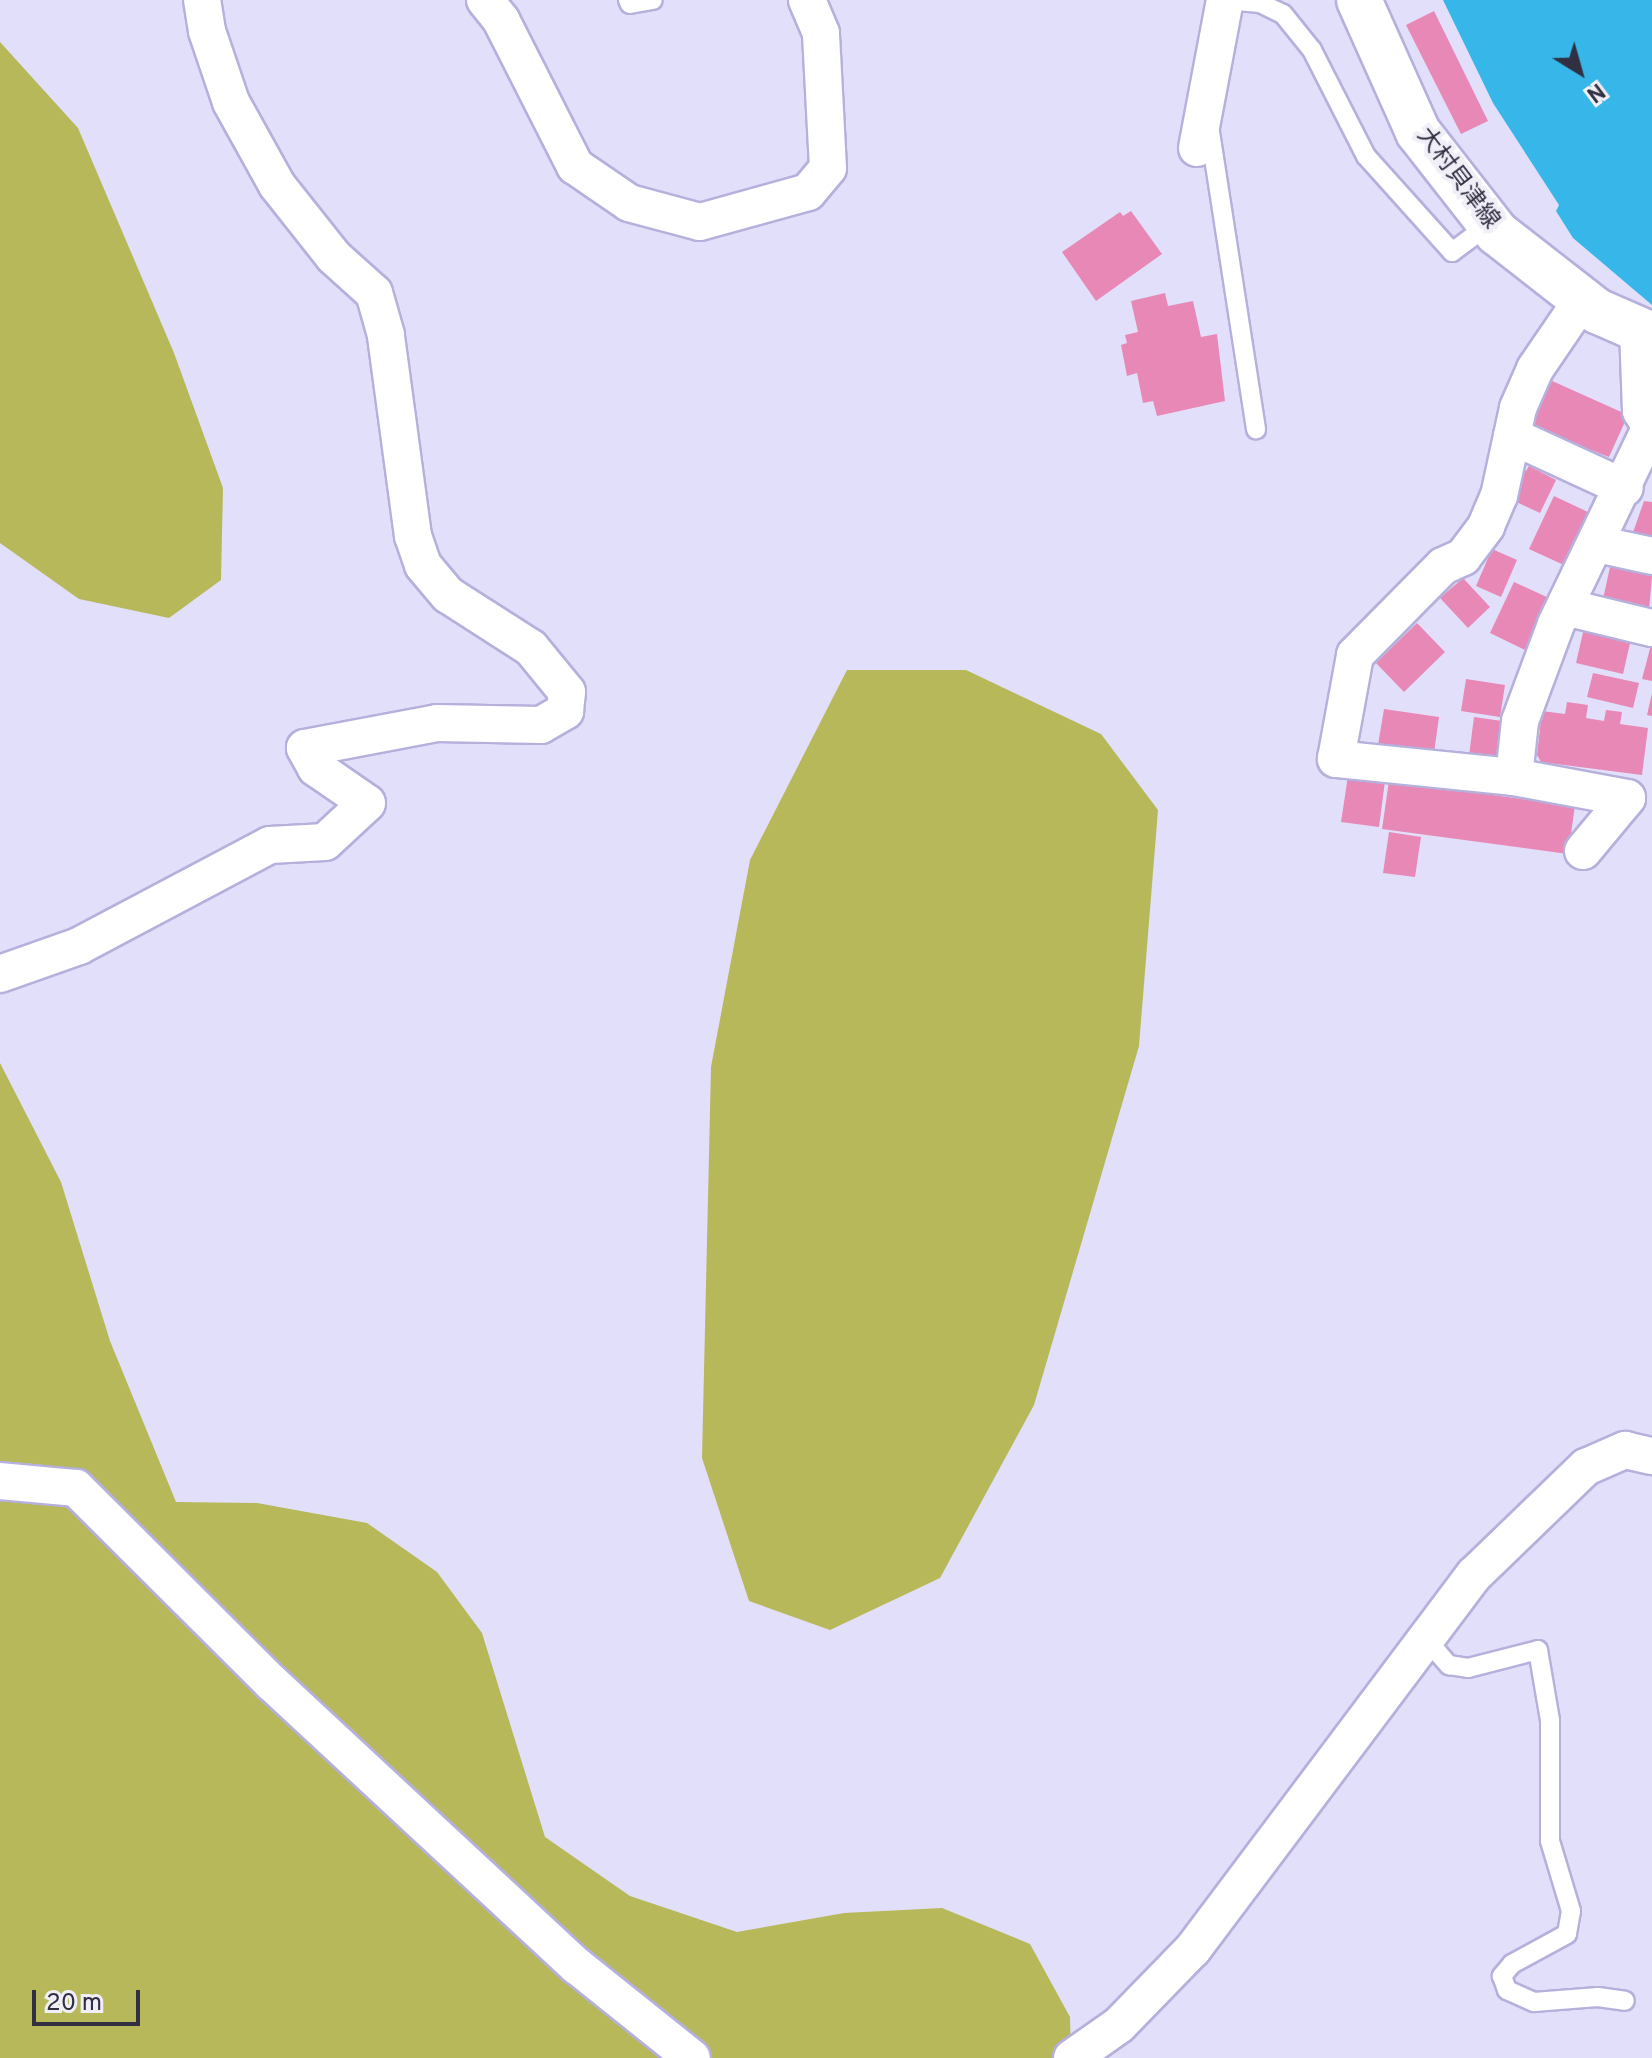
<!DOCTYPE html>
<html>
<head>
<meta charset="utf-8">
<style>
  body { margin:0 }
  #map { position:relative; width:1652px; height:2058px; overflow:hidden; background:#e2dffb; font-family:Overpass,"Noto Sans JP",sans-serif }
  div>[style] { position:absolute }
  .green>* { inset:0; background:#b7b85a }
  .water>* { inset:0; background:#37b7e9 }
  .building>* { inset:0; background:#e788b7 }
  .roads { filter:drop-shadow(2px 0 #b5b0dc) drop-shadow(-2px 0 #b5b0dc) drop-shadow(0 2px #b5b0dc) drop-shadow(0 -2px #b5b0dc) }
  .lane>* { height:18px; margin:-9px; padding:0 9px; transform-origin:9px; border-radius:9px; background:#fff }
  .street>* { height:36px; margin:-18px; padding:0 18px; transform-origin:18px; border-radius:18px; background:#fff }
  .primary>* { height:44px; margin:-22px; padding:0 22px; transform-origin:22px; border-radius:22px; background:#fff }
  span { translate:-50% -50%; white-space:nowrap; text-align:center; line-height:1.15; -webkit-text-stroke:8px #f0eff8; paint-order:stroke }
  .street-label { font-size:24px; color:#312f41 }
  .north { position:absolute; left:1540px; top:32px; width:80px; height:80px; -webkit-text-stroke:6px #f0eff8; paint-order:stroke; rotate:143deg; font-size:22px; font-weight:700; line-height:32px; text-align:center; color:#312f41 }
  .north::after { content:''; display:block; margin:auto; width:28px; height:36px; background:#312f41; clip-path:polygon(50% 0,100% 100%,50% 72%,0 100%) }
  .scale { position:absolute; left:32px; top:1990px; width:108px; height:36px; box-sizing:border-box; border:4px solid #312f41; border-top:0; padding-left:10px; font-size:24px; line-height:28px; white-space:nowrap; color:#312f41; -webkit-text-stroke:6px #f0eff8; paint-order:stroke }
</style>
</head>
<body>
<div id="map">
  <div class="green">
    <i style="clip-path:polygon(0 42px,78px 128px,174px 353px,223px 488px,221px 580px,169px 618px,79px 599px,0 543px)"></i>
    <i style="clip-path:polygon(847px 670px,966px 670px,1101px 734px,1158px 810px,1139px 1046px,1034px 1405px,940px 1578px,830px 1630px,749px 1601px,702px 1458px,711px 1067px,750px 860px)"></i>
    <i style="clip-path:polygon(0 1063px,61px 1182px,110px 1341px,176px 1502px,257px 1503px,367px 1523px,437px 1572px,482px 1633px,545px 1837px,630px 1896px,737px 1932px,844px 1913px,942px 1908px,1030px 1944px,1070px 2017px,1071px 2058px,0 2058px)"></i>
  </div>
  <div class="water">
    <i style="clip-path:polygon(1443px 0,1652px 0,1652px 305px,1573px 238px,1556px 211px,1559px 205px,1493px 103px)"></i>
  </div>
  <div class="building">
    <i style="clip-path:polygon(1434px 11px,1488px 121px,1461px 134px,1406px 25px)"></i>
    <i style="clip-path:polygon(1131px 211px,1162px 254px,1096px 301px,1062px 252px,1120px 212px,1123px 216px)"></i>
    <i style="clip-path:polygon(1165px 293px,1168px 306px,1193px 301px,1201px 337px,1217px 334px,1225px 401px,1157px 416px,1153px 401px,1143px 403px,1137px 373px,1127px 376px,1121px 345px,1127px 343px,1125px 335px,1138px 332px,1131px 301px)"></i>
    <i style="clip-path:polygon(1550px 380px,1628px 415px,1609px 457px,1529px 426px)"></i>
    <i style="clip-path:polygon(1529px 466px,1556px 480px,1540px 513px,1512px 500px,1520px 468px,1526px 471px)"></i>
    <i style="clip-path:polygon(1554px 496px,1590px 513px,1566px 566px,1529px 549px)"></i>
    <i style="clip-path:polygon(1644px 501px,1652px 502px,1652px 543px,1631px 538px)"></i>
    <i style="clip-path:polygon(1492px 549px,1517px 560px,1501px 597px,1476px 586px)"></i>
    <i style="clip-path:polygon(1610px 567px,1652px 576px,1649px 610px,1603px 599px)"></i>
    <i style="clip-path:polygon(1463px 578px,1490px 607px,1468px 628px,1440px 598px)"></i>
    <i style="clip-path:polygon(1514px 582px,1551px 599px,1527px 651px,1490px 633px)"></i>
    <i style="clip-path:polygon(1417px 623px,1445px 652px,1404px 692px,1376px 663px)"></i>
    <i style="clip-path:polygon(1584px 628px,1631px 639px,1623px 674px,1576px 663px)"></i>
    <i style="clip-path:polygon(1652px 641px,1652px 681px,1642px 679px)"></i>
    <i style="clip-path:polygon(1593px 673px,1639px 683px,1633px 708px,1587px 697px)"></i>
    <i style="clip-path:polygon(1466px 679px,1505px 685px,1500px 717px,1461px 711px)"></i>
    <i style="clip-path:polygon(1652px 693px,1652px 716px,1647px 715px)"></i>
    <i style="clip-path:polygon(1567px 702px,1588px 705px,1586px 718px,1604px 721px,1606px 710px,1622px 712px,1620px 724px,1648px 728px,1642px 775px,1541px 762px,1537px 755px,1542px 711px,1565px 714px)"></i>
    <i style="clip-path:polygon(1384px 709px,1439px 717px,1434px 753px,1378px 745px)"></i>
    <i style="clip-path:polygon(1474px 717px,1502px 721px,1497px 759px,1469px 756px)"></i>
    <i style="clip-path:polygon(1348px 776px,1385px 781px,1379px 827px,1341px 822px)"></i>
    <i style="clip-path:polygon(1389px 781px,1575px 806px,1568px 854px,1382px 829px)"></i>
    <i style="clip-path:polygon(1389px 832px,1421px 837px,1415px 877px,1383px 873px)"></i>
  </div>
  <div class="roads">
    <div class="lane">
      <i style="left:628px;top:0;width:4px;rotate:63deg"></i>
      <i style="left:630px;top:4px;width:23px;rotate:-10deg"></i>
      <i style="left:1225px;top:0;width:35px;rotate:5deg"></i>
      <i style="left:1260px;top:3px;width:25px;rotate:26deg"></i>
      <i style="left:1283px;top:14px;width:46px;rotate:51.1deg"></i>
      <i style="left:1312px;top:50px;width:119px;rotate:63deg"></i>
      <i style="left:1366px;top:156px;width:129px;rotate:48.1deg"></i>
      <i style="left:1452px;top:252px;width:47px;rotate:-36.4deg"></i>
      <i style="left:1210px;top:132px;width:301px;rotate:81.2deg"></i>
      <i style="left:1426px;top:1639px;width:35px;rotate:49deg"></i>
      <i style="left:1449px;top:1665px;width:19px;rotate:9deg"></i>
      <i style="left:1468px;top:1668px;width:72px;rotate:-14.4deg"></i>
      <i style="left:1538px;top:1650px;width:71px;rotate:80.3deg"></i>
      <i style="left:1550px;top:1720px;width:121px;rotate:90deg"></i>
      <i style="left:1550px;top:1841px;width:73px;rotate:73.3deg"></i>
      <i style="left:1571px;top:1911px;width:23px;rotate:100deg"></i>
      <i style="left:1567px;top:1934px;width:63px;rotate:151.4deg"></i>
      <i style="left:1512px;top:1964px;width:16px;rotate:130deg"></i>
      <i style="left:1502px;top:1976px;width:15px;rotate:70deg"></i>
      <i style="left:1507px;top:1990px;width:30px;rotate:24deg"></i>
      <i style="left:1534px;top:2002px;width:64px;rotate:-4.5deg"></i>
      <i style="left:1598px;top:1997px;width:27px;rotate:8deg"></i>
    </div>
    <div class="street">
      <i style="left:485px;top:0;width:26px;rotate:51deg"></i>
      <i style="left:501px;top:20px;width:164px;rotate:63.1deg"></i>
      <i style="left:575px;top:166px;width:65px;rotate:34.4deg"></i>
      <i style="left:629px;top:203px;width:73px;rotate:15deg"></i>
      <i style="left:700px;top:222px;width:112px;rotate:-15.5deg"></i>
      <i style="left:808px;top:192px;width:31px;rotate:-50deg"></i>
      <i style="left:828px;top:168px;width:135px;rotate:-93deg"></i>
      <i style="left:821px;top:33px;width:36px;rotate:-113deg"></i>
      <i style="left:1197px;top:148px;width:151px;rotate:-79.3deg"></i>
      <i style="left:1512px;top:436px;width:124px;rotate:24.7deg"></i>
      <i style="left:1597px;top:544px;width:56px;rotate:12.3deg"></i>
      <i style="left:1565px;top:607px;width:89px;rotate:13.6deg"></i>
      <i style="left:1514px;top:777px;width:179px;rotate:-174.2deg"></i>
      <i style="left:1336px;top:759px;width:106px;rotate:-79.6deg"></i>
      <i style="left:1355px;top:655px;width:125px;rotate:-45.3deg"></i>
      <i style="left:1443px;top:566px;width:22px;rotate:-24deg"></i>
      <i style="left:1463px;top:557px;width:39px;rotate:-53deg"></i>
      <i style="left:1486px;top:526px;width:33px;rotate:-67deg"></i>
      <i style="left:1499px;top:496px;width:90px;rotate:-77.8deg"></i>
      <i style="left:1518px;top:408px;width:43px;rotate:-66.4deg"></i>
      <i style="left:1535px;top:369px;width:83px;rotate:-55.7deg"></i>
      <i style="left:1583px;top:851px;width:69px;rotate:-50.3deg"></i>
      <i style="left:1627px;top:798px;width:115px;rotate:-169.5deg"></i>
      <i style="left:1514px;top:777px;width:56px;rotate:-83.9deg"></i>
      <i style="left:1520px;top:721px;width:103px;rotate:-69.6deg"></i>
      <i style="left:1556px;top:624px;width:219px;rotate:-64.3deg"></i>
      <i style="left:1651px;top:427px;width:19px;rotate:-122deg"></i>
      <i style="left:1641px;top:411px;width:82px;rotate:-92.1deg"></i>
      <i style="left:0;top:974px;width:84px;rotate:-19.5deg"></i>
      <i style="left:79px;top:946px;width:216px;rotate:-27.9deg"></i>
      <i style="left:270px;top:845px;width:55px;rotate:-3.1deg"></i>
      <i style="left:325px;top:842px;width:57px;rotate:-42.9deg"></i>
      <i style="left:367px;top:803px;width:62px;rotate:-145.5deg"></i>
      <i style="left:316px;top:768px;width:23px;rotate:-119deg"></i>
      <i style="left:305px;top:748px;width:134px;rotate:-10.7deg"></i>
      <i style="left:437px;top:723px;width:104px;rotate:1.1deg"></i>
      <i style="left:541px;top:725px;width:28px;rotate:-30deg"></i>
      <i style="left:565px;top:711px;width:19px;rotate:-84deg"></i>
      <i style="left:567px;top:692px;width:57px;rotate:-129.3deg"></i>
      <i style="left:531px;top:648px;width:98px;rotate:-147.4deg"></i>
      <i style="left:448px;top:595px;width:39px;rotate:-130deg"></i>
      <i style="left:423px;top:565px;width:31px;rotate:-109deg"></i>
      <i style="left:413px;top:536px;width:203px;rotate:-97.7deg"></i>
      <i style="left:386px;top:335px;width:44px;rotate:-105.9deg"></i>
      <i style="left:374px;top:293px;width:54px;rotate:-138deg"></i>
      <i style="left:334px;top:257px;width:92px;rotate:-128.4deg"></i>
      <i style="left:277px;top:185px;width:95px;rotate:-119deg"></i>
      <i style="left:231px;top:102px;width:75px;rotate:-108.7deg"></i>
      <i style="left:207px;top:31px;width:31px;rotate:-99deg"></i>
      <i style="left:0;top:1481px;width:76px;rotate:5.3deg"></i>
      <i style="left:76px;top:1488px;width:276px;rotate:44.9deg"></i>
      <i style="left:272px;top:1683px;width:416px;rotate:42.9deg"></i>
      <i style="left:577px;top:1966px;width:147px;rotate:38.7deg"></i>
      <i style="left:1072px;top:2058px;width:57px;rotate:-35.1deg"></i>
      <i style="left:1119px;top:2025px;width:106px;rotate:-45.8deg"></i>
      <i style="left:1193px;top:1949px;width:468px;rotate:-53.1deg"></i>
      <i style="left:1474px;top:1575px;width:156px;rotate:-44deg"></i>
      <i style="left:1586px;top:1467px;width:43px;rotate:-23.6deg"></i>
      <i style="left:1625px;top:1450px;width:28px;rotate:13deg"></i>
    </div>
    <div class="primary">
      <i style="left:1359px;top:0;width:145px;rotate:65.9deg"></i>
      <i style="left:1418px;top:132px;width:128px;rotate:52deg"></i>
      <i style="left:1497px;top:233px;width:127px;rotate:38deg"></i>
      <i style="left:1597px;top:311px;width:60px;rotate:23.6deg"></i>
    </div>
  </div>
  <div class="street-label">
    <span style="left:1457px;top:179px;rotate:53deg">大村貝津線</span>
  </div>
  <div class="north">N</div>
  <div class="scale">20 m</div>
</div>
</body>
</html>
